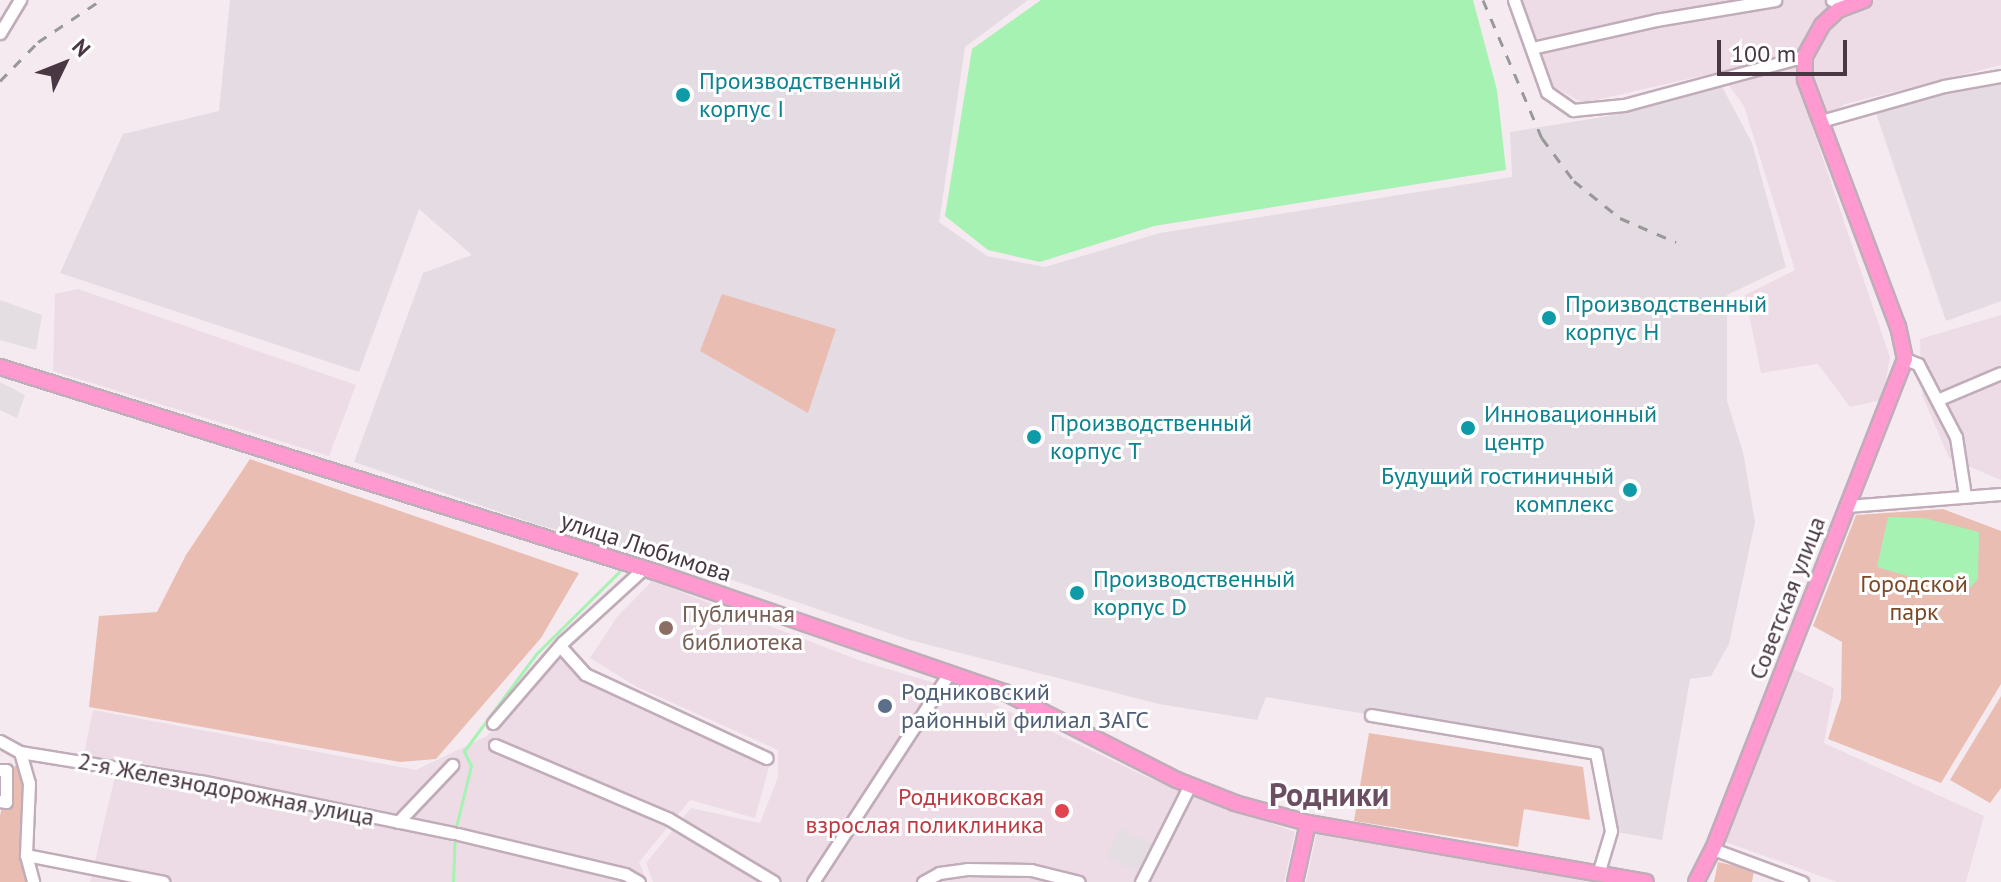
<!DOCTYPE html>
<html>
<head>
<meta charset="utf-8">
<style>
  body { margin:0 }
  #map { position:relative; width:2001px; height:882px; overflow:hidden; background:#f5eaf0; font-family:"PT Sans",sans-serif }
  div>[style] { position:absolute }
  .residential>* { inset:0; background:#eddce5 }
  .industrial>* { inset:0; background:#e5dbe2 }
  .green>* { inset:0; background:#eabdb2 }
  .parking>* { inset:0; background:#e4dee2 }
  .water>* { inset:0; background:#a5f2b2 }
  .stream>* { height:3px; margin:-1.5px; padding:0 1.5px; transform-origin:1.5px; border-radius:1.5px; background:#a5f2b2 }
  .roads { filter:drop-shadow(2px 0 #c1acb9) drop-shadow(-2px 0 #c1acb9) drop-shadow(0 2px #c1acb9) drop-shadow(0 -2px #c1acb9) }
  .minor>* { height:11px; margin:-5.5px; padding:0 5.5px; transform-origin:5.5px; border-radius:5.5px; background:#fff }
  .major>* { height:14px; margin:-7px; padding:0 7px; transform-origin:7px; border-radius:7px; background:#ff99cf }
  .rail>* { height:3px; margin-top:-1.5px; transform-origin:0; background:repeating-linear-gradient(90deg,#989898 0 10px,transparent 0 20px) }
  .dots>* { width:22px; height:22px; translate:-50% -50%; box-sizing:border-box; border:4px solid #fff; border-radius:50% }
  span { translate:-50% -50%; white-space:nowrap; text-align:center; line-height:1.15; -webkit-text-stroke:6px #fff; paint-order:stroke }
  .culture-label { font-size:24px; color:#0d838f }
  .left { translate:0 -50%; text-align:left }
  .right { translate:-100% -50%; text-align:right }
  .street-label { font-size:24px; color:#493743 }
  .park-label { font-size:24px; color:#7d4828 }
  .education-label { font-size:24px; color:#785e54 }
  .service-label { font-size:24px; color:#4e5e75 }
  .health-label { font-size:24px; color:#be3a42 }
  .district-label { font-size:32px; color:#6c4e62; font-weight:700 }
  .north { position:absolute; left:24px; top:24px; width:80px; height:80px; -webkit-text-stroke:6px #fff; paint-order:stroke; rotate:47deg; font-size:22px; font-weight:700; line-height:32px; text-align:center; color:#493743 }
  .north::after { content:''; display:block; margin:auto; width:28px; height:36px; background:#493743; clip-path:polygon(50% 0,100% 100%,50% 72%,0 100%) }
  .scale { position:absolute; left:1717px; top:40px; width:130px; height:36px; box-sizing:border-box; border:4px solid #493743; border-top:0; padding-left:10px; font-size:24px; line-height:28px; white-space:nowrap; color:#493743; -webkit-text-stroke:6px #fff; paint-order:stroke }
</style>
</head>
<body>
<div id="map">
  <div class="residential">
    <i style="clip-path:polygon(1522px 0,2001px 0,2001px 65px,1845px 104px,1812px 126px,1890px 358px,1882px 400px,1850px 407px,1818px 364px,1761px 373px,1745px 295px,1795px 270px,1744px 106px,1719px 72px,1583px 103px,1554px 87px)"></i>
    <i style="clip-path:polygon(78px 289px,356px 385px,329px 456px,53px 371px,55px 294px)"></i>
    <i style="clip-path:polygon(2001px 315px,2001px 480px,1949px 458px,1922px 395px,1920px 339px)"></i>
    <i style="clip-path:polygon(652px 581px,861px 661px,975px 695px,1149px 778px,1295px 832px,1284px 882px,653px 882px,646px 863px,691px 808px,760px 823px,778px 777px,778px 750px,637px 687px,590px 658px,617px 617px)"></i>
    <i style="clip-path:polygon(565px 644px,587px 668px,639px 696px,772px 756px,755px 818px,690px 800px,639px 862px,647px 882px,90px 882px,116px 772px,81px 769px,93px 710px,416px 770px,487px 736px)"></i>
    <i style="clip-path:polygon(1789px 667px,1834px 688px,1824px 743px,1984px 816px,1966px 882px,1837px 882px,1723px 841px)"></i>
    <i style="clip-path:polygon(1317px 832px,1593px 882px,1306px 882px)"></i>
  </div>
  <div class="industrial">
    <i style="clip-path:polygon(230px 0,1028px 0,965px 47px,939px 222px,987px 256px,1045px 267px,1160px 233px,1512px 177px,1510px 132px,1609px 116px,1720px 83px,1752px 143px,1786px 267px,1727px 295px,1727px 401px,1743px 452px,1755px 522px,1729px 644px,1711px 676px,1690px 679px,1662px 840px,1611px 831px,1595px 753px,1266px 697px,1257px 720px,1159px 704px,906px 639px,685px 564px,535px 524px,354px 462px,423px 273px,472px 255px,419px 209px,359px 372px,60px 273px,123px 134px,219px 111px)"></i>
    <i style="clip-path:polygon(2001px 82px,2001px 301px,1946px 321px,1876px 113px,1952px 90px)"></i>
  </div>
  <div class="green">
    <i style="clip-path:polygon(722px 294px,836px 329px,808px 413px,700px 351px)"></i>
    <i style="clip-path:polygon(250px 459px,579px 573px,541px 638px,436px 759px,400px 762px,89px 707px,99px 616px,157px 612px,186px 555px)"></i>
    <i style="clip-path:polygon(1943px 509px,2001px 531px,2001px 684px,1941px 783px,1828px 739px,1841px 699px,1842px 642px,1813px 626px,1856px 515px)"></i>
    <i style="clip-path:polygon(2001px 696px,2001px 788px,1990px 803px,1950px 780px)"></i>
    <i style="clip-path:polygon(1369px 733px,1583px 767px,1590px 820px,1524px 809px,1518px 847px,1354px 821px)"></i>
    <i style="clip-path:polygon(19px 761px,25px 795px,20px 855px,28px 882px,0 882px,0 816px,9px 774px)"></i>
    <i style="clip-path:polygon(1718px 862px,1754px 870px,1752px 882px,1714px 882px)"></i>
  </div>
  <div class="parking">
    <i style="clip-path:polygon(0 300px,42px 315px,36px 350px,0 340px)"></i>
    <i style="clip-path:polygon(0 382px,25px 395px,17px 418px,0 410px)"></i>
    <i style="clip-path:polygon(1119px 828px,1154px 845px,1141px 873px,1106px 857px)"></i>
  </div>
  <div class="water">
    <i style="clip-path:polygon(1041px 0,1473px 0,1497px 90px,1506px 170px,1154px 226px,1040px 262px,988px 250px,945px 216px,972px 49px)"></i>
    <i style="clip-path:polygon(1888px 517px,1924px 518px,1979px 532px,1978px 579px,1965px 593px,1877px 567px)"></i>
  </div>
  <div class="stream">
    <i style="left:453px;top:882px;width:51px;rotate:-87.8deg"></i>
    <i style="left:455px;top:831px;width:67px;rotate:-76.2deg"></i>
    <i style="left:471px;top:766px;width:17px;rotate:-115deg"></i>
    <i style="left:464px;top:751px;width:121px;rotate:-53.4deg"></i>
    <i style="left:536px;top:654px;width:124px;rotate:-44.7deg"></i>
  </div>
  <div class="roads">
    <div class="minor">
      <i style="left:1514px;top:0;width:98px;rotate:70.3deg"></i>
      <i style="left:1547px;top:92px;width:32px;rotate:35deg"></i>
      <i style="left:1573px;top:110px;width:51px;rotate:-5.6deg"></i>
      <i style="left:1624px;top:105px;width:188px;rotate:-15.1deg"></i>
      <i style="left:1832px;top:0;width:19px;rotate:16deg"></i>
      <i style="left:0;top:33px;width:39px;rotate:-59deg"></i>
      <i style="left:1532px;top:48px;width:127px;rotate:-12.7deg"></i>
      <i style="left:1656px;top:20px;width:121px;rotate:-9.5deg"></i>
      <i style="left:1821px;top:121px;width:128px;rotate:-15.9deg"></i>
      <i style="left:1944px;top:86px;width:58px;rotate:-10deg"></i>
      <i style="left:1905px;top:359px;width:14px;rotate:21deg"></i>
      <i style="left:1918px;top:364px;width:82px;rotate:62.5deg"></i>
      <i style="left:1956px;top:437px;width:60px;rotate:81.3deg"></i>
      <i style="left:1937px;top:400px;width:69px;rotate:-22.9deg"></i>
      <i style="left:1847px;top:506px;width:154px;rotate:-4.5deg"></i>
      <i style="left:560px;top:646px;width:38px;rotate:48deg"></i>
      <i style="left:585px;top:674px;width:200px;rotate:24.8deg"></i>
      <i style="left:1371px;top:715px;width:228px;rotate:9.6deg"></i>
      <i style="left:1596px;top:753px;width:79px;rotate:79.1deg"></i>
      <i style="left:1611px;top:831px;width:45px;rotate:106.8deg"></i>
      <i style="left:493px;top:723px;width:107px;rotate:-49.2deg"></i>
      <i style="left:563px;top:642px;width:108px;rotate:-42.4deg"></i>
      <i style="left:0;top:741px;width:23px;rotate:29deg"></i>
      <i style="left:20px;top:752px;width:182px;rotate:9.2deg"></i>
      <i style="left:200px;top:781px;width:258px;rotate:11.6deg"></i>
      <i style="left:495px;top:745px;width:189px;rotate:23deg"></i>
      <i style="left:669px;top:819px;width:122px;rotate:31deg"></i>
      <i style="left:20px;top:752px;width:32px;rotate:74deg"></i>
      <i style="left:29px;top:783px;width:72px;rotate:92.4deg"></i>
      <i style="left:26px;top:855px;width:28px;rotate:75deg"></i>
      <i style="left:0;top:770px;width:6px"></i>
      <i style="left:6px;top:770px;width:32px;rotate:90deg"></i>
      <i style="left:6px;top:802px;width:6px;rotate:-171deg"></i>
      <i style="left:398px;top:822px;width:79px;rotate:-46.5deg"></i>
      <i style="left:458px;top:834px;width:172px;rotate:13.5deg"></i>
      <i style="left:625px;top:874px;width:16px;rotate:30deg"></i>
      <i style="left:1713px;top:849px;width:95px;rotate:20.3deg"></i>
      <i style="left:26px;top:855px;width:140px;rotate:11.1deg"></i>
      <i style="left:813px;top:882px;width:249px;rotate:-56.9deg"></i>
      <i style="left:923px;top:882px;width:18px;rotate:-29deg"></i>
      <i style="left:939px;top:873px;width:28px;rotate:-8deg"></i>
      <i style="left:967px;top:869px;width:64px;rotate:0.9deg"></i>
      <i style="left:1031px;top:870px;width:49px;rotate:14deg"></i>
      <i style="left:1141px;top:882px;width:109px;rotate:-63.2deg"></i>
    </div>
    <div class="major">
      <i style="left:0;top:367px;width:686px;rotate:17.38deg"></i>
      <i style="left:655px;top:572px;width:369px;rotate:19deg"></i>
      <i style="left:1004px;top:692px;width:194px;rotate:27deg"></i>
      <i style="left:1177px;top:780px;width:62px;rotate:21.6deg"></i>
      <i style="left:1235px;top:803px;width:76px;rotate:15.3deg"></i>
      <i style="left:1308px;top:823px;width:343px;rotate:9.9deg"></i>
      <i style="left:1295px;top:882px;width:60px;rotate:-77.6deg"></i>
      <i style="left:1696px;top:882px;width:37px;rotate:-63deg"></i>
      <i style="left:1713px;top:849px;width:526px;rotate:-68.6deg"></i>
      <i style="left:1905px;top:359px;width:33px;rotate:-102deg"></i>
      <i style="left:1898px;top:327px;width:265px;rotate:-110.6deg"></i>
      <i style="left:1805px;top:79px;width:23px;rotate:-90deg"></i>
      <i style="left:1805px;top:56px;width:35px;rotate:-61deg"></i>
      <i style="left:1822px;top:25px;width:22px;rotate:-43deg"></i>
      <i style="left:1838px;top:10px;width:28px;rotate:-21deg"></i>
    </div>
  </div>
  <div class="rail">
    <i style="left:1483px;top:0;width:150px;rotate:66.9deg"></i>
    <i style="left:1542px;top:138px;width:54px;rotate:53.3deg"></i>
    <i style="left:1574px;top:181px;width:59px;rotate:38.8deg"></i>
    <i style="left:1620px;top:218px;width:61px;rotate:23.2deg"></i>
    <i style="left:0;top:81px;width:54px;rotate:-45.7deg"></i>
    <i style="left:38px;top:42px;width:76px;rotate:-33.7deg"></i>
  </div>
  <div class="dots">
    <i style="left:683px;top:95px;background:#0f9aa8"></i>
    <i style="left:1549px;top:318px;background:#0f9aa8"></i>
    <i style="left:1468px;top:428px;background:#0f9aa8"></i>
    <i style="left:1034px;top:437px;background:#0f9aa8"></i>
    <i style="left:1630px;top:490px;background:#0f9aa8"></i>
    <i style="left:1077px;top:593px;background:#0f9aa8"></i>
    <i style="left:666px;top:628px;background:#8d6e63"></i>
    <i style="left:885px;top:706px;background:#5c6f8a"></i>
    <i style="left:1062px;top:811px;background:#e0444e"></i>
  </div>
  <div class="culture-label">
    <span class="left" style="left:699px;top:95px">Производственный<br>корпус I</span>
    <span class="left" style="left:1565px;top:318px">Производственный<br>корпус H</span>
    <span class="left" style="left:1484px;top:428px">Инновационный<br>центр</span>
    <span class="left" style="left:1050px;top:437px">Производственный<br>корпус T</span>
    <span class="right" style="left:1614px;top:490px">Будущий гостиничный<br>комплекс</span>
    <span class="left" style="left:1093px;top:593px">Производственный<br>корпус D</span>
  </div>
  <div class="street-label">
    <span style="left:646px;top:547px;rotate:18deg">улица Любимова</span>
    <span style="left:1787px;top:598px;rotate:-69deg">Советская улица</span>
    <span style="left:226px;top:789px;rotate:11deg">2-я Железнодорожная улица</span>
  </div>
  <div class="park-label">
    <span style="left:1914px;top:598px">Городской<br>парк</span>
  </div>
  <div class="education-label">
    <span class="left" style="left:682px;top:628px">Публичная<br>библиотека</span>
  </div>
  <div class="service-label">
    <span class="left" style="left:901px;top:706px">Родниковский<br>районный филиал ЗАГС</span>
  </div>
  <div class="health-label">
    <span class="right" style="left:1044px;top:811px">Родниковская<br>взрослая поликлиника</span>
  </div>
  <div class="district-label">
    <span style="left:1329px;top:794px">Родники</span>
  </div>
  <div class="north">N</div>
  <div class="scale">100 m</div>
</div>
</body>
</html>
